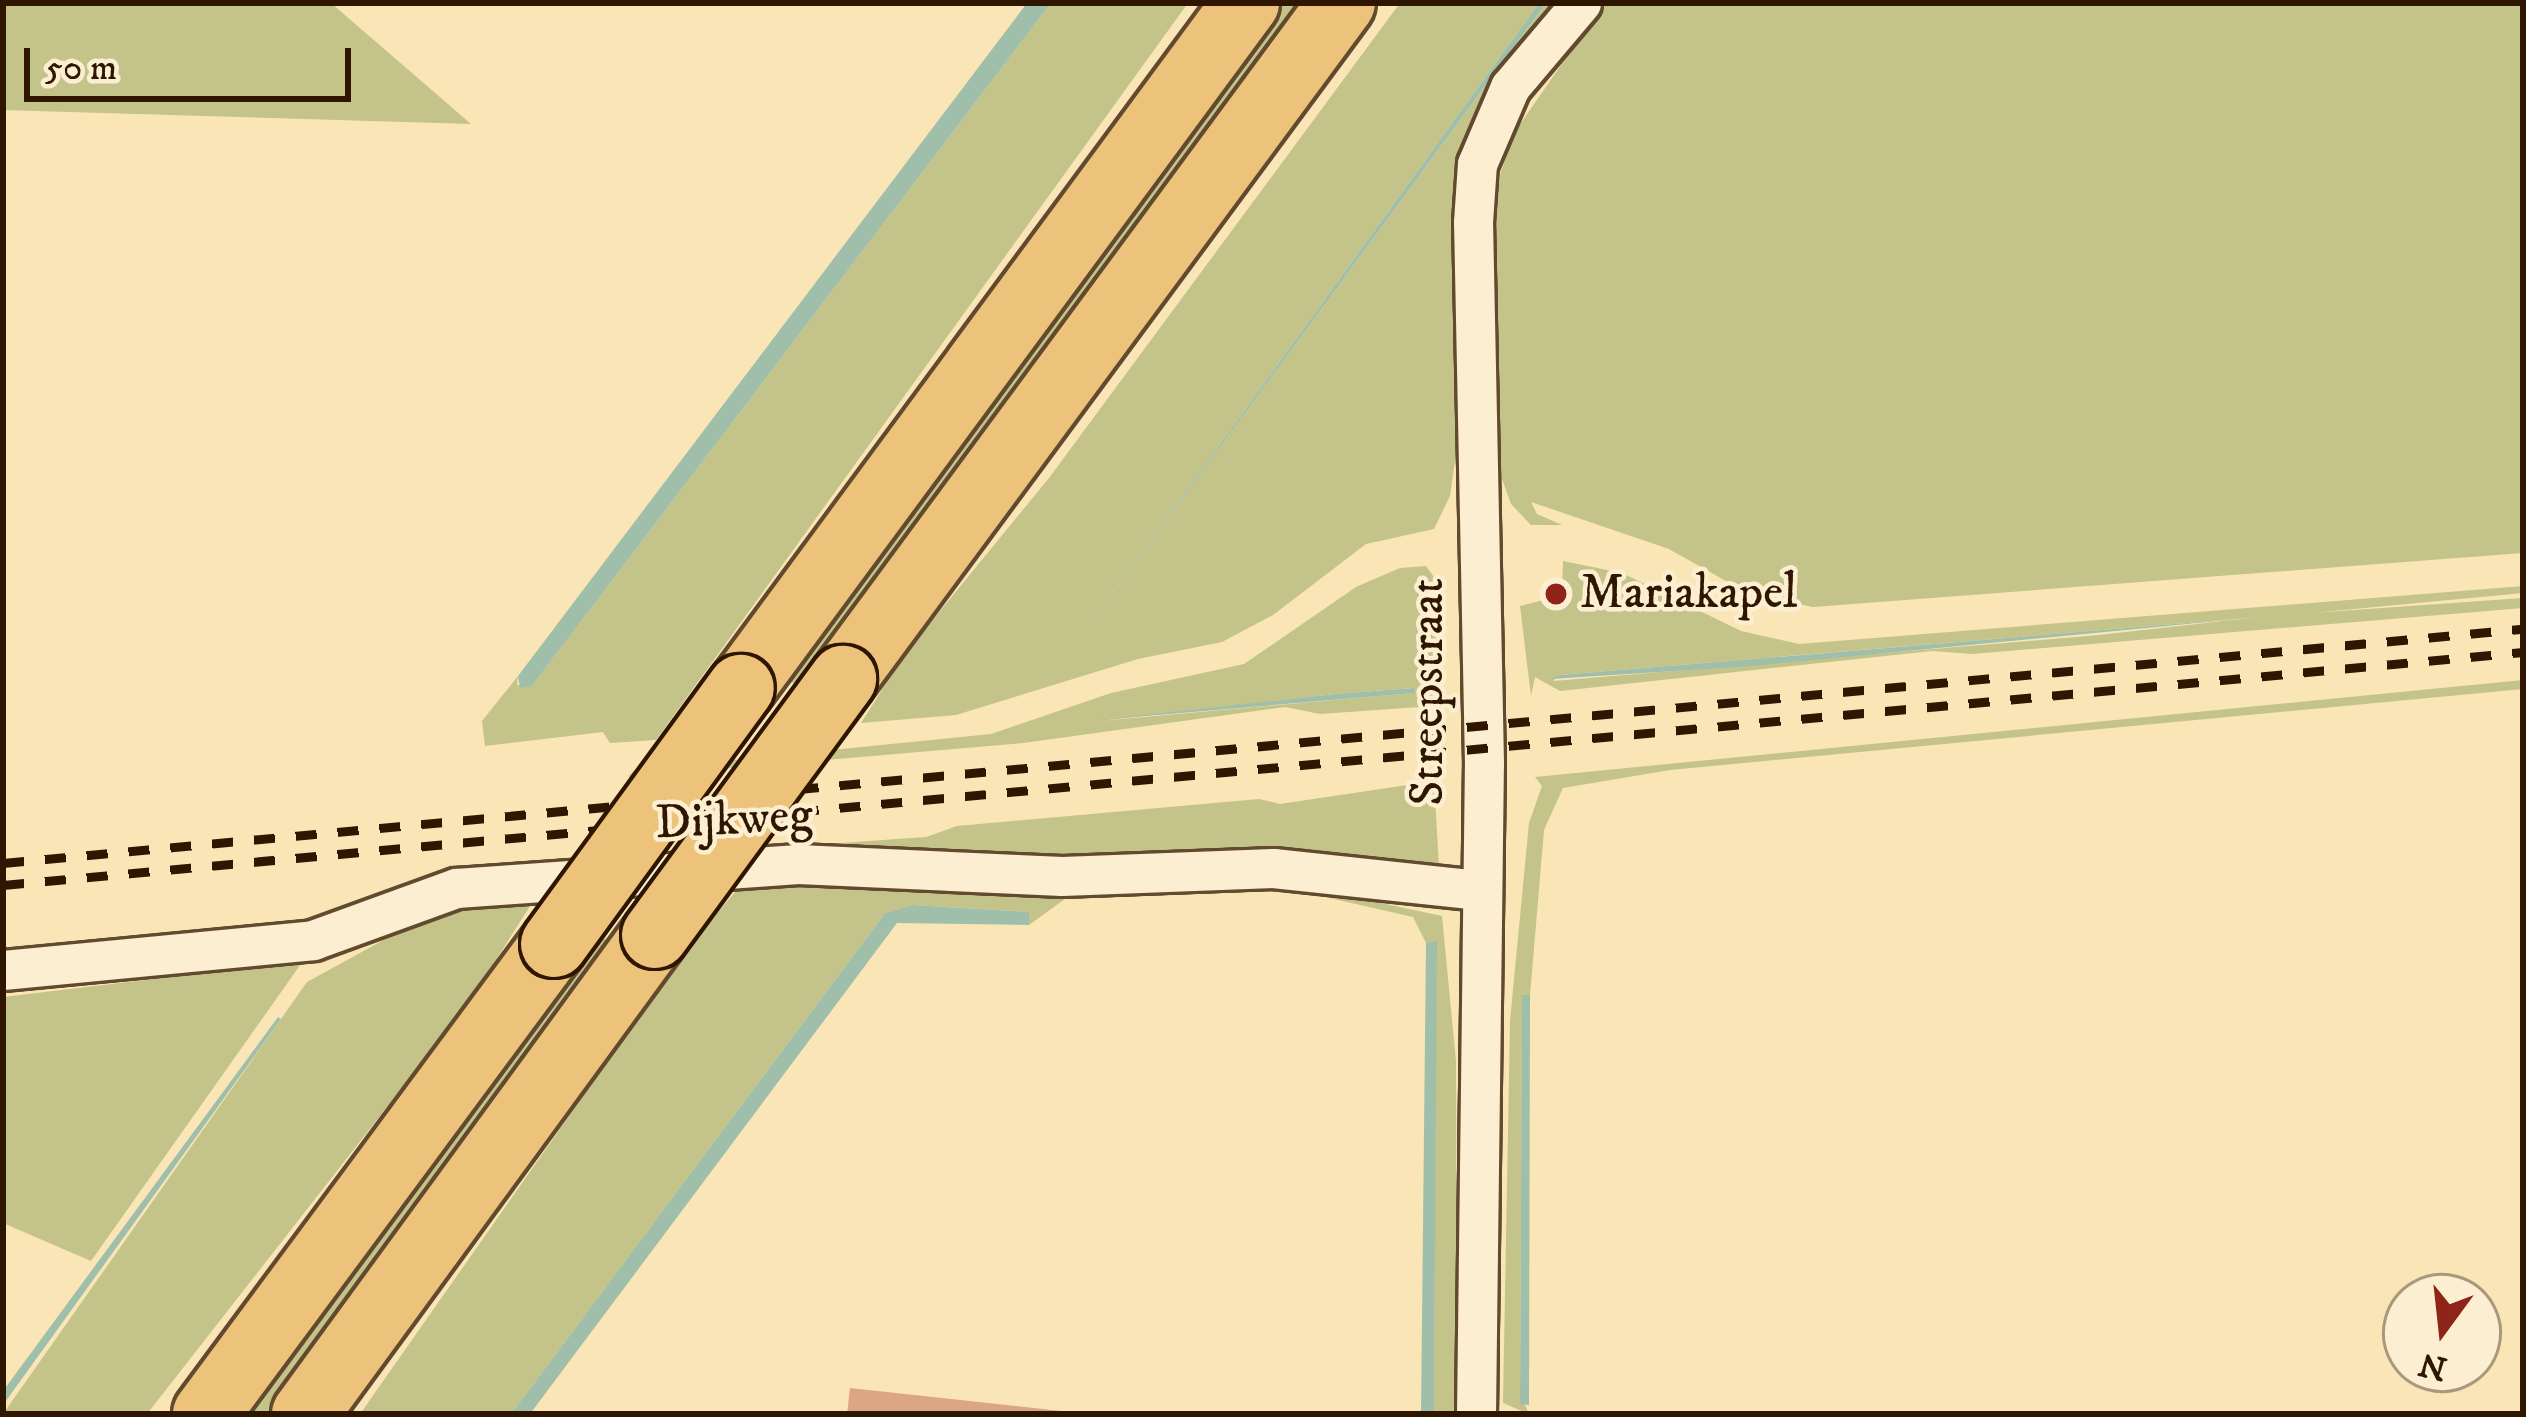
<!DOCTYPE html>
<html>
<head>
<meta charset="utf-8">
<style>
  body { margin:0 }
  #map { position:relative; width:2526px; height:1417px; overflow:hidden; background:#fae5b6; font-family:"IM FELL DW Pica",serif }
  div>[style] { position:absolute }
  .green>* { inset:0; background:#c4c38a }
  .water>* { inset:0; background:#9fbfab }
  .building>* { inset:0; background:#dda682 }
  .roads { filter:drop-shadow(3px 0 #624a2e) drop-shadow(-3px 0 #624a2e) drop-shadow(0 3px #624a2e) drop-shadow(0 -3px #624a2e) }
  .minor>* { height:39px; margin:-19.5px; padding:0 19.5px; transform-origin:19.5px; border-radius:19.5px; background:#fceed0 }
  .motorway>* { height:66px; margin:-33px; padding:0 33px; transform-origin:33px; border-radius:33px; background:#edc27b }
  .rail>* { height:9px; margin-top:-4.5px; transform-origin:0; background:repeating-linear-gradient(90deg,#2f1600 0 21px,transparent 0 42px) }
  .bridges { filter:drop-shadow(3px 0 #2f1600) drop-shadow(-3px 0 #2f1600) drop-shadow(0 3px #2f1600) drop-shadow(0 -3px #2f1600) }
  .motorway-bridge>* { height:66px; margin:-33px; padding:0 33px; transform-origin:33px; border-radius:33px; background:#edc27b }
  .dots>* { width:33px; height:33px; translate:-50% -50%; box-sizing:border-box; border:6px solid #fceed0; border-radius:50% }
  span { translate:-50% -50%; white-space:nowrap; text-align:center; line-height:1.15; -webkit-text-stroke:9px #fceed0; paint-order:stroke }
  .poi-label { font-size:48px; color:#2f1600 }
  .left { translate:0 -50%; text-align:left }
  .street-label { font-size:48px; color:#2f1600 }
  .frame { position:absolute; inset:0; border:6px solid #2f1600; pointer-events:none }
  .north { position:absolute; left:2382px; top:1273px; width:120px; height:120px; box-sizing:border-box; background:#fceed0; border:3px solid #aa987d; border-radius:50%; rotate:195deg; font-size:33px; font-weight:700; line-height:48px; text-align:center; color:#2f1600 }
  .north::after { content:''; display:block; margin:auto; width:42px; height:54px; background:#8f2418; clip-path:polygon(50% 0,100% 100%,50% 72%,0 100%) }
  .scale { position:absolute; left:24px; top:48px; width:327px; height:54px; box-sizing:border-box; border:6px solid #2f1600; border-top:0; padding-left:15px; font-size:36px; line-height:42px; white-space:nowrap; color:#2f1600; -webkit-text-stroke:9px #fceed0; paint-order:stroke }
</style>
</head>
<body>
<div id="map">
  <div class="green">
    <i style="clip-path:polygon(3px 3px,331px 3px,471px 124px,3px 110px)"></i>
    <i style="clip-path:polygon(1051px 3px,1188px 3px,656px 740px,610px 743px,603px 732px,485px 746px,482px 721px,518px 676px,517px 685px,532px 686px)"></i>
    <i style="clip-path:polygon(1281px 3px,1306px 3px,803px 682px,777px 684px)"></i>
    <i style="clip-path:polygon(1400px 3px,1539px 3px,1075px 645px,1546px 3px,1573px 3px,1484px 135px,1464px 398px,1450px 496px,1434px 529px,1366px 544px,1273px 615px,1222px 642px,1138px 659px,956px 715px,861px 723px,904px 655px,1049px 478px)"></i>
    <i style="clip-path:polygon(1604px 3px,2523px 3px,2523px 553px,1813px 607px,1749px 594px,1669px 549px,1531px 502px,1537px 514px,1562px 525px,1531px 525px,1511px 504px,1497px 465px,1490px 205px,1514px 133px)"></i>
    <i style="clip-path:polygon(evenodd,1563px 561px,1622px 573px,1741px 631px,1799px 644px,2523px 586px,2523px 593px,2312px 613px,2523px 598px,2523px 608px,1972px 654px,1932px 651px,1560px 691px,1535px 677px,1531px 696px,1520px 606px,1562px 595px,1563px 561px,2259px 617px,2099px 635px,1553px 681px,1559px 675px,2259px 617px)"></i>
    <i style="clip-path:polygon(evenodd,1426px 566px,1444px 591px,1434px 706px,1320px 714px,1285px 707px,1023px 743px,628px 777px,634px 770px,991px 734px,1111px 693px,1244px 664px,1356px 587px,1400px 568px,1426px 566px,1413px 688px,1413px 693px,1099px 721px,1335px 694px,1413px 688px)"></i>
    <i style="clip-path:polygon(2523px 680px,2523px 689px,1670px 770px,1563px 788px,1544px 830px,1530px 995px,1522px 996px,1520px 1393px,1529px 1414px,1503px 1403px,1510px 1021px,1529px 823px,1542px 786px,1535px 777px)"></i>
    <i style="clip-path:polygon(1434px 781px,1439px 866px,700px 853px,926px 837px,957px 826px,1259px 799px,1280px 804px)"></i>
    <i style="clip-path:polygon(773px 877px,983px 894px,1260px 877px,1442px 916px,1456px 1061px,1457px 1414px,1434px 1414px,1436px 942px,1426px 943px,1413px 917px,1268px 884px,1065px 899px,1029px 925px,1029px 912px,912px 905px,885px 913px,511px 1414px,360px 1414px,687px 948px,742px 884px,534px 900px,469px 1002px,147px 1414px,3px 1414px,307px 982px,420px 920px,467px 905px)"></i>
    <i style="clip-path:polygon(616px 938px,267px 1414px,241px 1414px,591px 940px)"></i>
    <i style="clip-path:polygon(303px 961px,91px 1261px,3px 1223px,3px 997px)"></i>
  </div>
  <div class="water">
    <i style="clip-path:polygon(1027px 3px,1051px 3px,532px 686px,520px 688px,518px 676px)"></i>
    <i style="clip-path:polygon(1539px 3px,1546px 3px,1075px 645px)"></i>
    <i style="clip-path:polygon(2260px 617px,1752px 666px,1551px 679px,1559px 675px)"></i>
    <i style="clip-path:polygon(1414px 688px,1414px 693px,1099px 720px,1335px 694px)"></i>
    <i style="clip-path:polygon(912px 905px,1029px 912px,1029px 925px,897px 923px,530px 1414px,511px 1414px,885px 913px)"></i>
    <i style="clip-path:polygon(1437px 941px,1434px 1414px,1421px 1414px,1426px 943px)"></i>
    <i style="clip-path:polygon(1522px 995px,1530px 995px,1529px 1405px,1520px 1404px,1520px 1393px)"></i>
    <i style="clip-path:polygon(278px 1017px,281px 1019px,3px 1405px,3px 1391px)"></i>
  </div>
  <div class="building">
    <i style="clip-path:polygon(850px 1388px,1061px 1411px,1060px 1414px,847px 1414px)"></i>
  </div>
  <div class="roads">
    <div class="minor">
      <i style="left:3px;top:970px;width:311px;rotate:-5.5deg"></i>
      <i style="left:313px;top:940px;width:152px;rotate:-20deg"></i>
      <i style="left:456px;top:888px;width:343px;rotate:-4deg"></i>
      <i style="left:798px;top:864px;width:264px;rotate:2.6deg"></i>
      <i style="left:1062px;top:876px;width:211px;rotate:-2.2deg"></i>
      <i style="left:1273px;top:868px;width:208px;rotate:6.1deg"></i>
      <i style="left:1476px;top:1414px;width:651px;rotate:-89.3deg"></i>
      <i style="left:1484px;top:763px;width:541px;rotate:-91.16deg"></i>
      <i style="left:1473px;top:222px;width:58px;rotate:-86.1deg"></i>
      <i style="left:1477px;top:164px;width:84px;rotate:-66.8deg"></i>
      <i style="left:1510px;top:87px;width:110px;rotate:-49.8deg"></i>
    </div>
    <div class="motorway">
      <i style="left:843px;top:679px;width:840px;rotate:-53.57deg"></i>
      <i style="left:741px;top:688px;width:851px;rotate:-53.6deg"></i>
      <i style="left:206px;top:1414px;width:585px;rotate:-53.48deg"></i>
      <i style="left:305px;top:1414px;width:593px;rotate:-53.84deg"></i>
    </div>
  </div>
  <div class="rail">
    <i style="left:3px;top:863px;width:2531px;rotate:-5.31deg"></i>
    <i style="left:3px;top:885px;width:2531px;rotate:-5.28deg"></i>
  </div>
  <div class="bridges">
    <div class="motorway-bridge">
      <i style="left:655px;top:935px;width:318px;rotate:-53.7deg"></i>
      <i style="left:554px;top:944px;width:317px;rotate:-53.9deg"></i>
    </div>
  </div>
  <div class="dots">
    <i style="left:1556px;top:594px;background:#8f2418"></i>
  </div>
  <div class="poi-label">
    <span class="left" style="left:1580px;top:594px">Mariakapel</span>
  </div>
  <div class="street-label">
    <span style="left:1429px;top:692px;rotate:-90deg">Streepstraat</span>
    <span style="left:734px;top:820px;rotate:-3deg">Dijkweg</span>
  </div>
  <div class="frame"></div>
  <div class="north">N</div>
  <div class="scale">50 m</div>
</div>
</body>
</html>
